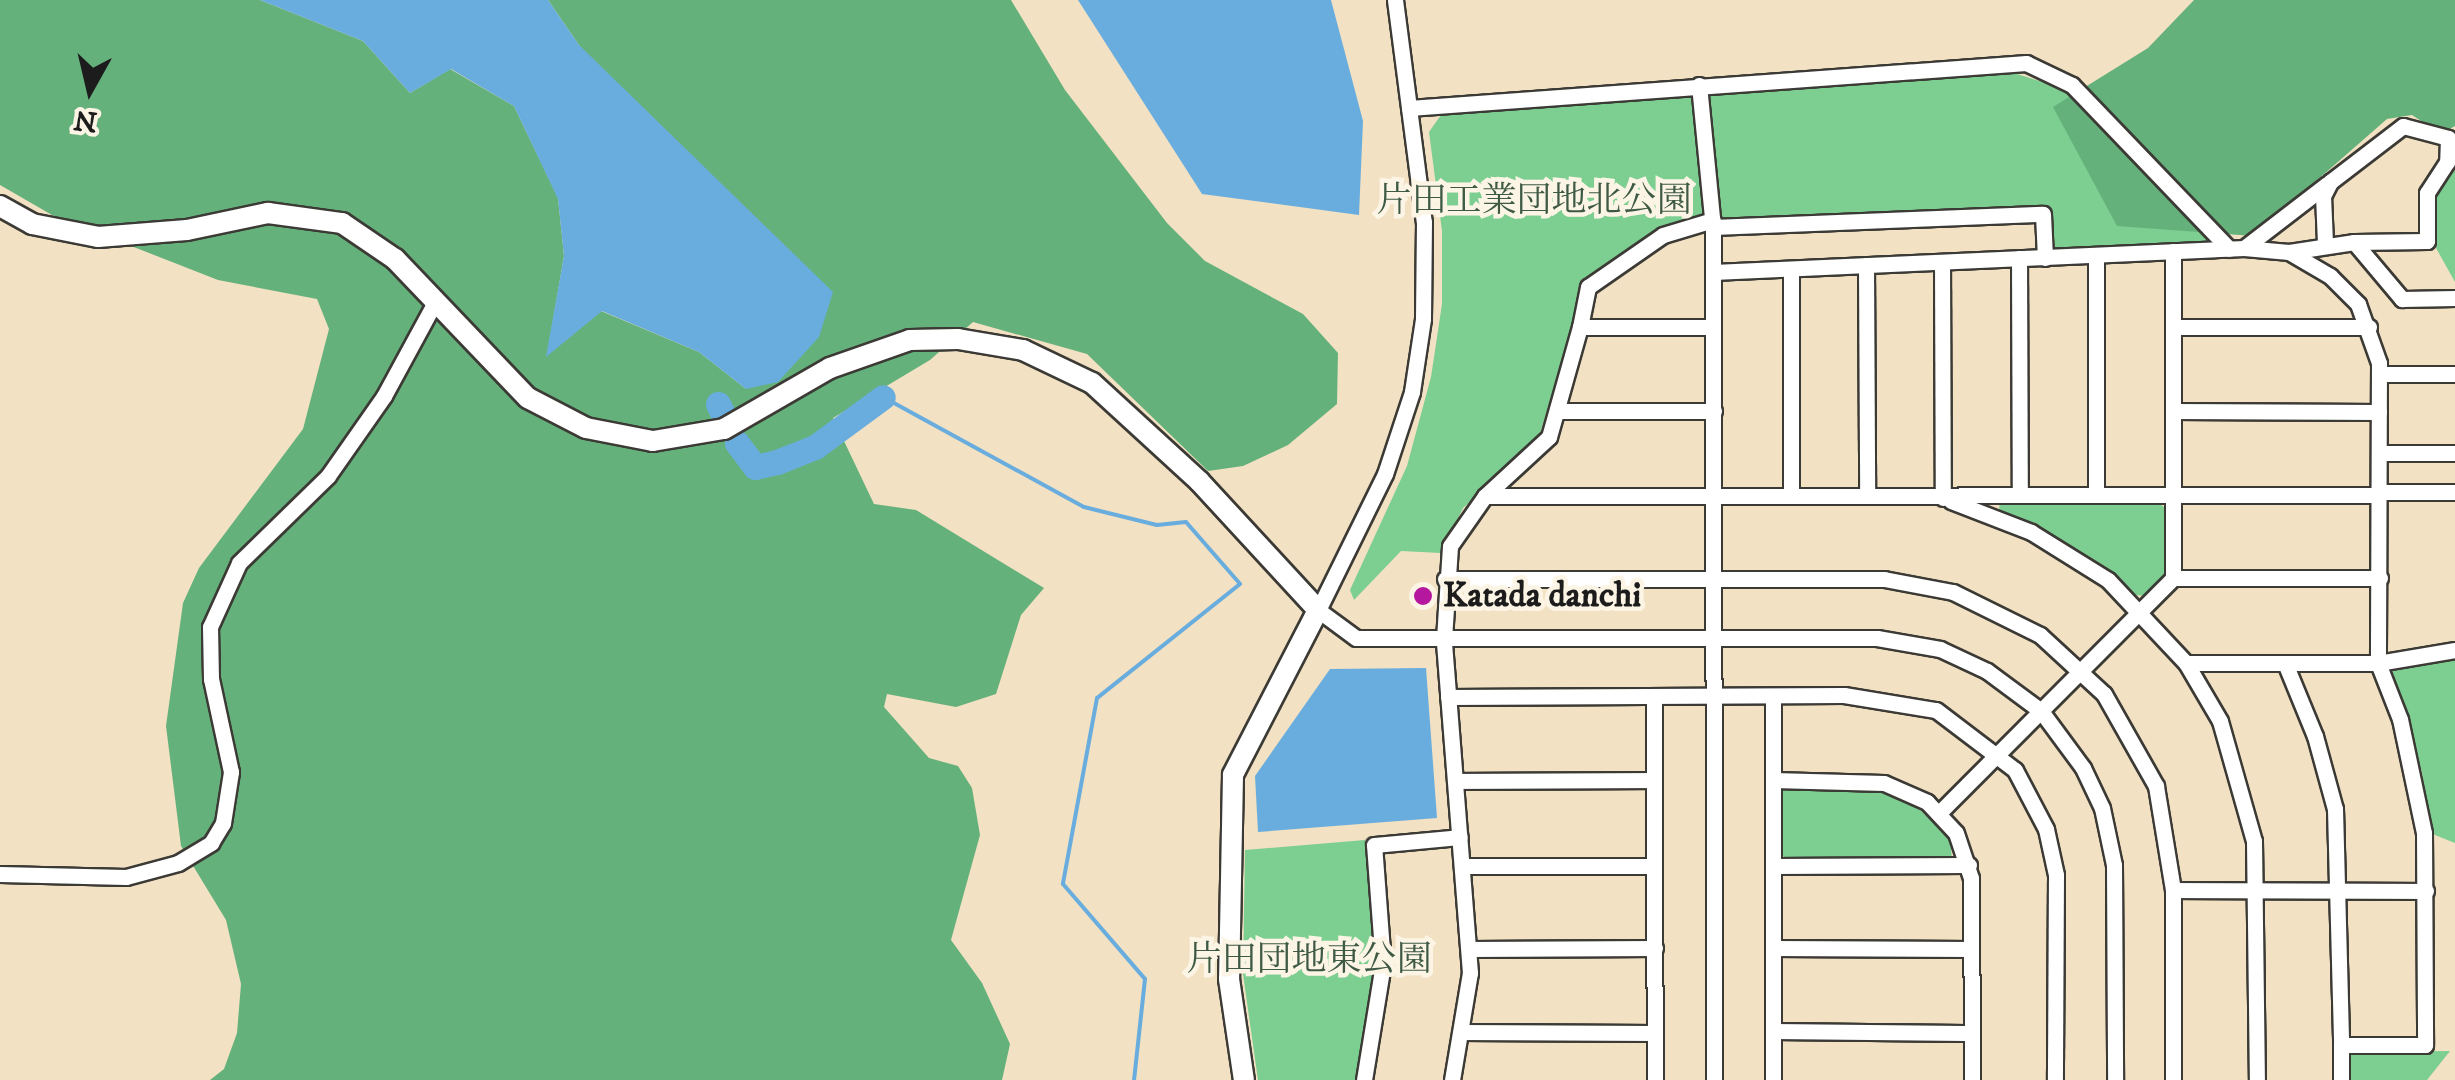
<!DOCTYPE html>
<html>
<head>
<meta charset="utf-8">
<style>
  body { margin:0 }
  #map { position:relative; width:2455px; height:1080px; overflow:hidden; background:#f2e1c3; font-family:"IM FELL DW Pica","Noto Serif JP",serif }
  div>[style] { position:absolute }
  .green>* { inset:0; background:#7cce91 }
  .forest>* { inset:0; background:#65b17b }
  .water>* { inset:0; background:#69adde }
  .stream>* { height:4px; margin:-2px; padding:0 2px; transform-origin:2px; border-radius:2px; background:#69adde }
  .river>* { height:25px; margin:-12.5px; padding:0 12.5px; transform-origin:12.5px; border-radius:12.5px; background:#69adde }
  .roads { filter:drop-shadow(2px 0 #3c3a35) drop-shadow(-2px 0 #3c3a35) drop-shadow(0 2px #3c3a35) drop-shadow(0 -2px #3c3a35) }
  .minor>* { height:15px; margin:-7.5px; padding:0 7.5px; transform-origin:7.5px; border-radius:7.5px; background:#fff }
  .major>* { height:20px; margin:-10px; padding:0 10px; transform-origin:10px; border-radius:10px; background:#fff }
  .dots>* { width:28px; height:28px; translate:-50% -50%; box-sizing:border-box; border:5px solid #fcf5e5; border-radius:50% }
  span { translate:-50% -50%; white-space:nowrap; text-align:center; line-height:1.15; -webkit-text-stroke:9px #fcf5e5; paint-order:stroke }
  .park-label { font-size:35px; color:#3e5a45 }
  .poi-label { font-size:35px; color:#1c1c1c; font-weight:700 }
  .left { translate:0 -50%; text-align:left }
  .north { position:absolute; left:40px; top:40px; width:100px; height:100px; -webkit-text-stroke:8px #fcf5e5; paint-order:stroke; rotate:188deg; font-size:28px; font-weight:700; line-height:40px; text-align:center; color:#1c1c1c }
  .north::after { content:''; display:block; margin:auto; width:35px; height:45px; background:#1c1c1c; clip-path:polygon(50% 0,100% 100%,50% 72%,0 100%) }
</style>
</head>
<body>
<div id="map">
  <div class="green">
    <i style="clip-path:polygon(2001px 69px,2062px 88px,2215px 244px,2058px 251px,2050px 243px,2049px 210px,1699px 219px,1584px 284px,1538px 441px,1463px 508px,1441px 553px,1401px 551px,1354px 600px,1350px 590px,1407px 466px,1431px 377px,1442px 304px,1442px 231px,1429px 132px,1443px 112px)"></i>
    <i style="clip-path:polygon(2455px 160px,2455px 282px,2436px 248px,2433px 198px)"></i>
    <i style="clip-path:polygon(2157px 501px,2166px 509px,2166px 575px,2146px 596px,2135px 595px,2081px 552px,1999px 509px,2000px 502px)"></i>
    <i style="clip-path:polygon(2455px 657px,2455px 843px,2430px 833px,2422px 772px,2391px 676px,2394px 667px)"></i>
    <i style="clip-path:polygon(1785px 787px,1884px 790px,1909px 800px,1950px 837px,1952px 859px,1787px 859px,1779px 853px,1779px 795px)"></i>
    <i style="clip-path:polygon(1365px 840px,1376px 964px,1357px 1080px,1258px 1080px,1243px 974px,1245px 850px)"></i>
    <i style="clip-path:polygon(2450px 1051px,2427px 1080px,2346px 1080px,2346px 1052px)"></i>
  </div>
  <div class="forest">
    <i style="clip-path:polygon(0 0,260px 0,363px 41px,410px 93px,450px 69px,514px 106px,558px 198px,564px 256px,547px 355px,601px 311px,699px 352px,746px 389px,579px 45px,548px 0,1011px 0,1065px 90px,1167px 223px,1205px 261px,1303px 314px,1338px 353px,1337px 404px,1288px 445px,1243px 466px,1208px 471px,1087px 354px,973px 322px,930px 360px,833px 418px,874px 504px,916px 510px,1044px 588px,1021px 615px,996px 694px,956px 707px,887px 694px,884px 707px,929px 758px,958px 766px,972px 788px,980px 835px,951px 940px,982px 983px,1010px 1044px,1002px 1080px,210px 1080px,224px 1069px,237px 1033px,241px 984px,226px 920px,181px 846px,166px 726px,183px 603px,199px 568px,303px 429px,329px 329px,317px 299px,218px 280px,52px 215px,0 185px)"></i>
    <i style="clip-path:polygon(2194px 0,2455px 0,2455px 126px,2441px 134px,2412px 115px,2387px 119px,2253px 236px,2117px 226px,2053px 107px,2148px 48px)"></i>
  </div>
  <div class="water">
    <i style="clip-path:polygon(260px 0,548px 0,579px 45px,833px 292px,819px 337px,778px 382px,746px 389px,699px 352px,602px 311px,546px 357px,564px 256px,558px 199px,514px 106px,451px 69px,410px 93px,363px 41px)"></i>
    <i style="clip-path:polygon(1078px 0,1331px 0,1363px 121px,1359px 215px,1202px 194px)"></i>
    <i style="clip-path:polygon(1426px 668px,1437px 818px,1258px 832px,1255px 776px,1330px 669px)"></i>
  </div>
  <div class="stream">
    <i style="left:883px;top:397px;width:229px;rotate:28.7deg"></i>
    <i style="left:1084px;top:507px;width:75px;rotate:13.9deg"></i>
    <i style="left:1157px;top:525px;width:29px;rotate:-6deg"></i>
    <i style="left:1186px;top:522px;width:82px;rotate:48.9deg"></i>
    <i style="left:1240px;top:584px;width:183px;rotate:141.4deg"></i>
    <i style="left:1097px;top:698px;width:189px;rotate:100.4deg"></i>
    <i style="left:1063px;top:884px;width:125px;rotate:49.2deg"></i>
    <i style="left:1145px;top:979px;width:102px;rotate:96.2deg"></i>
  </div>
  <div class="river">
    <i style="left:718px;top:404px;width:16px;rotate:63deg"></i>
    <i style="left:737px;top:443px;width:30px;rotate:53deg"></i>
    <i style="left:755px;top:467px;width:23px;rotate:-13deg"></i>
    <i style="left:777px;top:462px;width:41px;rotate:-21.5deg"></i>
    <i style="left:815px;top:447px;width:84px;rotate:-36.3deg"></i>
  </div>
  <div class="roads">
    <div class="minor">
      <i style="left:1395px;top:0;width:224px;rotate:82.6deg"></i>
      <i style="left:1424px;top:222px;width:97px;rotate:90.6deg"></i>
      <i style="left:1423px;top:319px;width:74px;rotate:98.6deg"></i>
      <i style="left:1412px;top:392px;width:86px;rotate:108.2deg"></i>
      <i style="left:1385px;top:474px;width:152px;rotate:116.2deg"></i>
      <i style="left:1318px;top:610px;width:47px;rotate:36.4deg"></i>
      <i style="left:1356px;top:638px;width:521px"></i>
      <i style="left:1877px;top:638px;width:64px;rotate:9.9deg"></i>
      <i style="left:1940px;top:649px;width:52px;rotate:25.1deg"></i>
      <i style="left:1987px;top:671px;width:67px;rotate:36.5deg"></i>
      <i style="left:2041px;top:711px;width:71px;rotate:53.6deg"></i>
      <i style="left:2083px;top:768px;width:44px;rotate:64.6deg"></i>
      <i style="left:2102px;top:808px;width:58px;rotate:78.1deg"></i>
      <i style="left:2114px;top:865px;width:215px;rotate:89.7deg"></i>
      <i style="left:1699px;top:85px;width:143px;rotate:84.4deg"></i>
      <i style="left:1409px;top:108px;width:619px;rotate:-4.17deg"></i>
      <i style="left:2026px;top:63px;width:51px;rotate:25.6deg"></i>
      <i style="left:2072px;top:85px;width:227px;rotate:46.2deg"></i>
      <i style="left:2325px;top:243px;width:47px;rotate:-92.4deg"></i>
      <i style="left:2323px;top:196px;width:16px;rotate:-63deg"></i>
      <i style="left:2330px;top:182px;width:92px;rotate:-37.5deg"></i>
      <i style="left:2403px;top:126px;width:47px;rotate:14.9deg"></i>
      <i style="left:2448px;top:138px;width:24px;rotate:92deg"></i>
      <i style="left:2447px;top:162px;width:37px;rotate:123deg"></i>
      <i style="left:2427px;top:193px;width:48px;rotate:90deg"></i>
      <i style="left:2427px;top:241px;width:73px;rotate:179.2deg"></i>
      <i style="left:2244px;top:248px;width:105px;rotate:-37.6deg"></i>
      <i style="left:2289px;top:252px;width:66px;rotate:-8.7deg"></i>
      <i style="left:2354px;top:242px;width:75px;rotate:49.9deg"></i>
      <i style="left:2402px;top:299px;width:53px;rotate:-1.1deg"></i>
      <i style="left:2096px;top:255px;width:239px;rotate:90deg"></i>
      <i style="left:2019px;top:258px;width:236px;rotate:89.8deg"></i>
      <i style="left:1942px;top:262px;width:236px;rotate:89.8deg"></i>
      <i style="left:1866px;top:265px;width:228px;rotate:89.7deg"></i>
      <i style="left:1713px;top:272px;width:45px;rotate:-90deg"></i>
      <i style="left:1713px;top:227px;width:330px;rotate:-2.3deg"></i>
      <i style="left:2043px;top:214px;width:44px;rotate:87.4deg"></i>
      <i style="left:1580px;top:327px;width:41px;rotate:-78.7deg"></i>
      <i style="left:1588px;top:287px;width:91px;rotate:-34.7deg"></i>
      <i style="left:1663px;top:235px;width:52px;rotate:-16.7deg"></i>
      <i style="left:2174px;top:327px;width:195px"></i>
      <i style="left:2379px;top:374px;width:76px"></i>
      <i style="left:1560px;top:411px;width:154px"></i>
      <i style="left:2174px;top:411px;width:205px;rotate:0.3deg"></i>
      <i style="left:2380px;top:453px;width:75px"></i>
      <i style="left:2380px;top:492px;width:75px"></i>
      <i style="left:1791px;top:494px;width:225px;rotate:-90deg"></i>
      <i style="left:1485px;top:496px;width:895px;rotate:-0.06deg"></i>
      <i style="left:1951px;top:501px;width:86px;rotate:21.2deg"></i>
      <i style="left:2031px;top:532px;width:91px;rotate:31.9deg"></i>
      <i style="left:2108px;top:580px;width:114px;rotate:46.8deg"></i>
      <i style="left:2186px;top:663px;width:67px;rotate:59.6deg"></i>
      <i style="left:2220px;top:721px;width:125px;rotate:74.2deg"></i>
      <i style="left:2254px;top:841px;width:239px;rotate:89.3deg"></i>
      <i style="left:2173px;top:578px;width:207px"></i>
      <i style="left:1445px;top:579px;width:439px"></i>
      <i style="left:1884px;top:579px;width:70px;rotate:10.7deg"></i>
      <i style="left:1953px;top:592px;width:97px;rotate:26.3deg"></i>
      <i style="left:2040px;top:635px;width:87px;rotate:42.7deg"></i>
      <i style="left:2104px;top:694px;width:106px;rotate:60.5deg"></i>
      <i style="left:2156px;top:786px;width:105px;rotate:80.7deg"></i>
      <i style="left:2173px;top:890px;width:253px;rotate:0.2deg"></i>
      <i style="left:2186px;top:663px;width:192px"></i>
      <i style="left:2378px;top:663px;width:78px;rotate:-9.6deg"></i>
      <i style="left:2285px;top:663px;width:79px;rotate:67.7deg"></i>
      <i style="left:2315px;top:736px;width:76px;rotate:74.7deg"></i>
      <i style="left:2335px;top:809px;width:236px;rotate:88.5deg"></i>
      <i style="left:1448px;top:697px;width:396px;rotate:-0.3deg"></i>
      <i style="left:1844px;top:695px;width:93px;rotate:9.3deg"></i>
      <i style="left:1936px;top:710px;width:99px;rotate:37.2deg"></i>
      <i style="left:2015px;top:770px;width:67px;rotate:62.3deg"></i>
      <i style="left:2046px;top:829px;width:47px;rotate:77.7deg"></i>
      <i style="left:2056px;top:875px;width:205px;rotate:90.3deg"></i>
      <i style="left:1654px;top:697px;width:383px;rotate:89.9deg"></i>
      <i style="left:1773px;top:697px;width:383px;rotate:90deg"></i>
      <i style="left:1773px;top:780px;width:111px;rotate:1.5deg"></i>
      <i style="left:1884px;top:783px;width:47px;rotate:23.8deg"></i>
      <i style="left:1927px;top:802px;width:42px;rotate:46.9deg"></i>
      <i style="left:1956px;top:833px;width:47px;rotate:71.6deg"></i>
      <i style="left:1971px;top:878px;width:202px;rotate:89.7deg"></i>
      <i style="left:1455px;top:781px;width:199px;rotate:-0.3deg"></i>
      <i style="left:1939px;top:813px;width:332px;rotate:-45.1deg"></i>
      <i style="left:2173px;top:578px;width:327px;rotate:-90deg"></i>
      <i style="left:1462px;top:866px;width:192px"></i>
      <i style="left:1773px;top:866px;width:196px;rotate:-0.3deg"></i>
      <i style="left:0;top:874px;width:126px;rotate:1.4deg"></i>
      <i style="left:126px;top:877px;width:54px;rotate:-15.1deg"></i>
      <i style="left:178px;top:863px;width:39px;rotate:-31deg"></i>
      <i style="left:211px;top:843px;width:23px;rotate:-59deg"></i>
      <i style="left:223px;top:823px;width:52px;rotate:-81.1deg"></i>
      <i style="left:231px;top:772px;width:95px;rotate:-102.1deg"></i>
      <i style="left:211px;top:679px;width:52px;rotate:-91.1deg"></i>
      <i style="left:210px;top:627px;width:70px;rotate:-65.6deg"></i>
      <i style="left:239px;top:563px;width:124px;rotate:-44.3deg"></i>
      <i style="left:328px;top:476px;width:98px;rotate:-55deg"></i>
      <i style="left:384px;top:396px;width:107px;rotate:-61.5deg"></i>
      <i style="left:1773px;top:948px;width:198px;rotate:0.3deg"></i>
      <i style="left:1470px;top:949px;width:185px;rotate:-0.3deg"></i>
      <i style="left:1773px;top:1031px;width:198px;rotate:0.6deg"></i>
      <i style="left:1461px;top:1032px;width:193px;rotate:0.3deg"></i>
      <i style="left:1364px;top:1080px;width:118px;rotate:-80.7deg"></i>
      <i style="left:1383px;top:964px;width:119px;rotate:-94.3deg"></i>
      <i style="left:1374px;top:845px;width:86px;rotate:-5.3deg"></i>
      <i style="left:1452px;top:1080px;width:109px;rotate:-80.5deg"></i>
      <i style="left:1470px;top:973px;width:335px;rotate:-94.5deg"></i>
      <i style="left:1444px;top:639px;width:93px;rotate:-86.3deg"></i>
      <i style="left:1450px;top:546px;width:61px;rotate:-55deg"></i>
      <i style="left:1485px;top:496px;width:87px;rotate:-42.7deg"></i>
      <i style="left:1549px;top:437px;width:114px;rotate:-74.3deg"></i>
      <i style="left:1580px;top:327px;width:133px"></i>
      <i style="left:1714px;top:1080px;width:808px;rotate:-90.07deg"></i>
      <i style="left:1713px;top:272px;width:532px;rotate:-2.59deg"></i>
      <i style="left:2244px;top:248px;width:45px;rotate:5.1deg"></i>
      <i style="left:2289px;top:252px;width:48px;rotate:30.3deg"></i>
      <i style="left:2330px;top:276px;width:40px;rotate:45deg"></i>
      <i style="left:2358px;top:304px;width:63px;rotate:70.4deg"></i>
      <i style="left:2379px;top:363px;width:300px;rotate:90.2deg"></i>
      <i style="left:2378px;top:663px;width:60px;rotate:68.6deg"></i>
      <i style="left:2400px;top:719px;width:116px;rotate:78.1deg"></i>
      <i style="left:2424px;top:833px;width:212px;rotate:89.7deg"></i>
      <i style="left:2425px;top:1045px;width:84px;rotate:180deg"></i>
      <i style="left:2341px;top:1045px;width:35px;rotate:90deg"></i>
      <i style="left:2173px;top:1080px;width:190px;rotate:-90deg"></i>
    </div>
    <div class="major">
      <i style="left:0;top:206px;width:37px;rotate:29deg"></i>
      <i style="left:32px;top:224px;width:67px;rotate:11.1deg"></i>
      <i style="left:98px;top:237px;width:89px;rotate:-4.5deg"></i>
      <i style="left:187px;top:230px;width:83px;rotate:-11.9deg"></i>
      <i style="left:268px;top:213px;width:75px;rotate:7.7deg"></i>
      <i style="left:342px;top:223px;width:64px;rotate:34.2deg"></i>
      <i style="left:395px;top:259px;width:192px;rotate:46.3deg"></i>
      <i style="left:528px;top:398px;width:65px;rotate:27.3deg"></i>
      <i style="left:586px;top:428px;width:68px;rotate:11deg"></i>
      <i style="left:653px;top:441px;width:72px;rotate:-9.6deg"></i>
      <i style="left:724px;top:429px;width:122px;rotate:-29.9deg"></i>
      <i style="left:830px;top:368px;width:85px;rotate:-19.3deg"></i>
      <i style="left:910px;top:340px;width:48px;rotate:-1.2deg"></i>
      <i style="left:958px;top:339px;width:66px;rotate:9.6deg"></i>
      <i style="left:1023px;top:350px;width:76px;rotate:25.6deg"></i>
      <i style="left:1092px;top:383px;width:145px;rotate:42.5deg"></i>
      <i style="left:1199px;top:481px;width:176px;rotate:47.3deg"></i>
      <i style="left:1318px;top:610px;width:186px;rotate:117.3deg"></i>
      <i style="left:1233px;top:775px;width:204px;rotate:91.1deg"></i>
      <i style="left:1229px;top:979px;width:102px;rotate:81.6deg"></i>
    </div>
  </div>
  <div class="dots">
    <i style="left:1423px;top:596px;background:#b5179e"></i>
  </div>
  <div class="park-label">
    <span style="left:1534px;top:201px">片田工業団地北公園</span>
    <span style="left:1309px;top:960px">片田団地東公園</span>
  </div>
  <div class="poi-label">
    <span class="left" style="left:1443px;top:596px">Katada danchi</span>
  </div>
  <div class="north">N</div>
</div>
</body>
</html>
